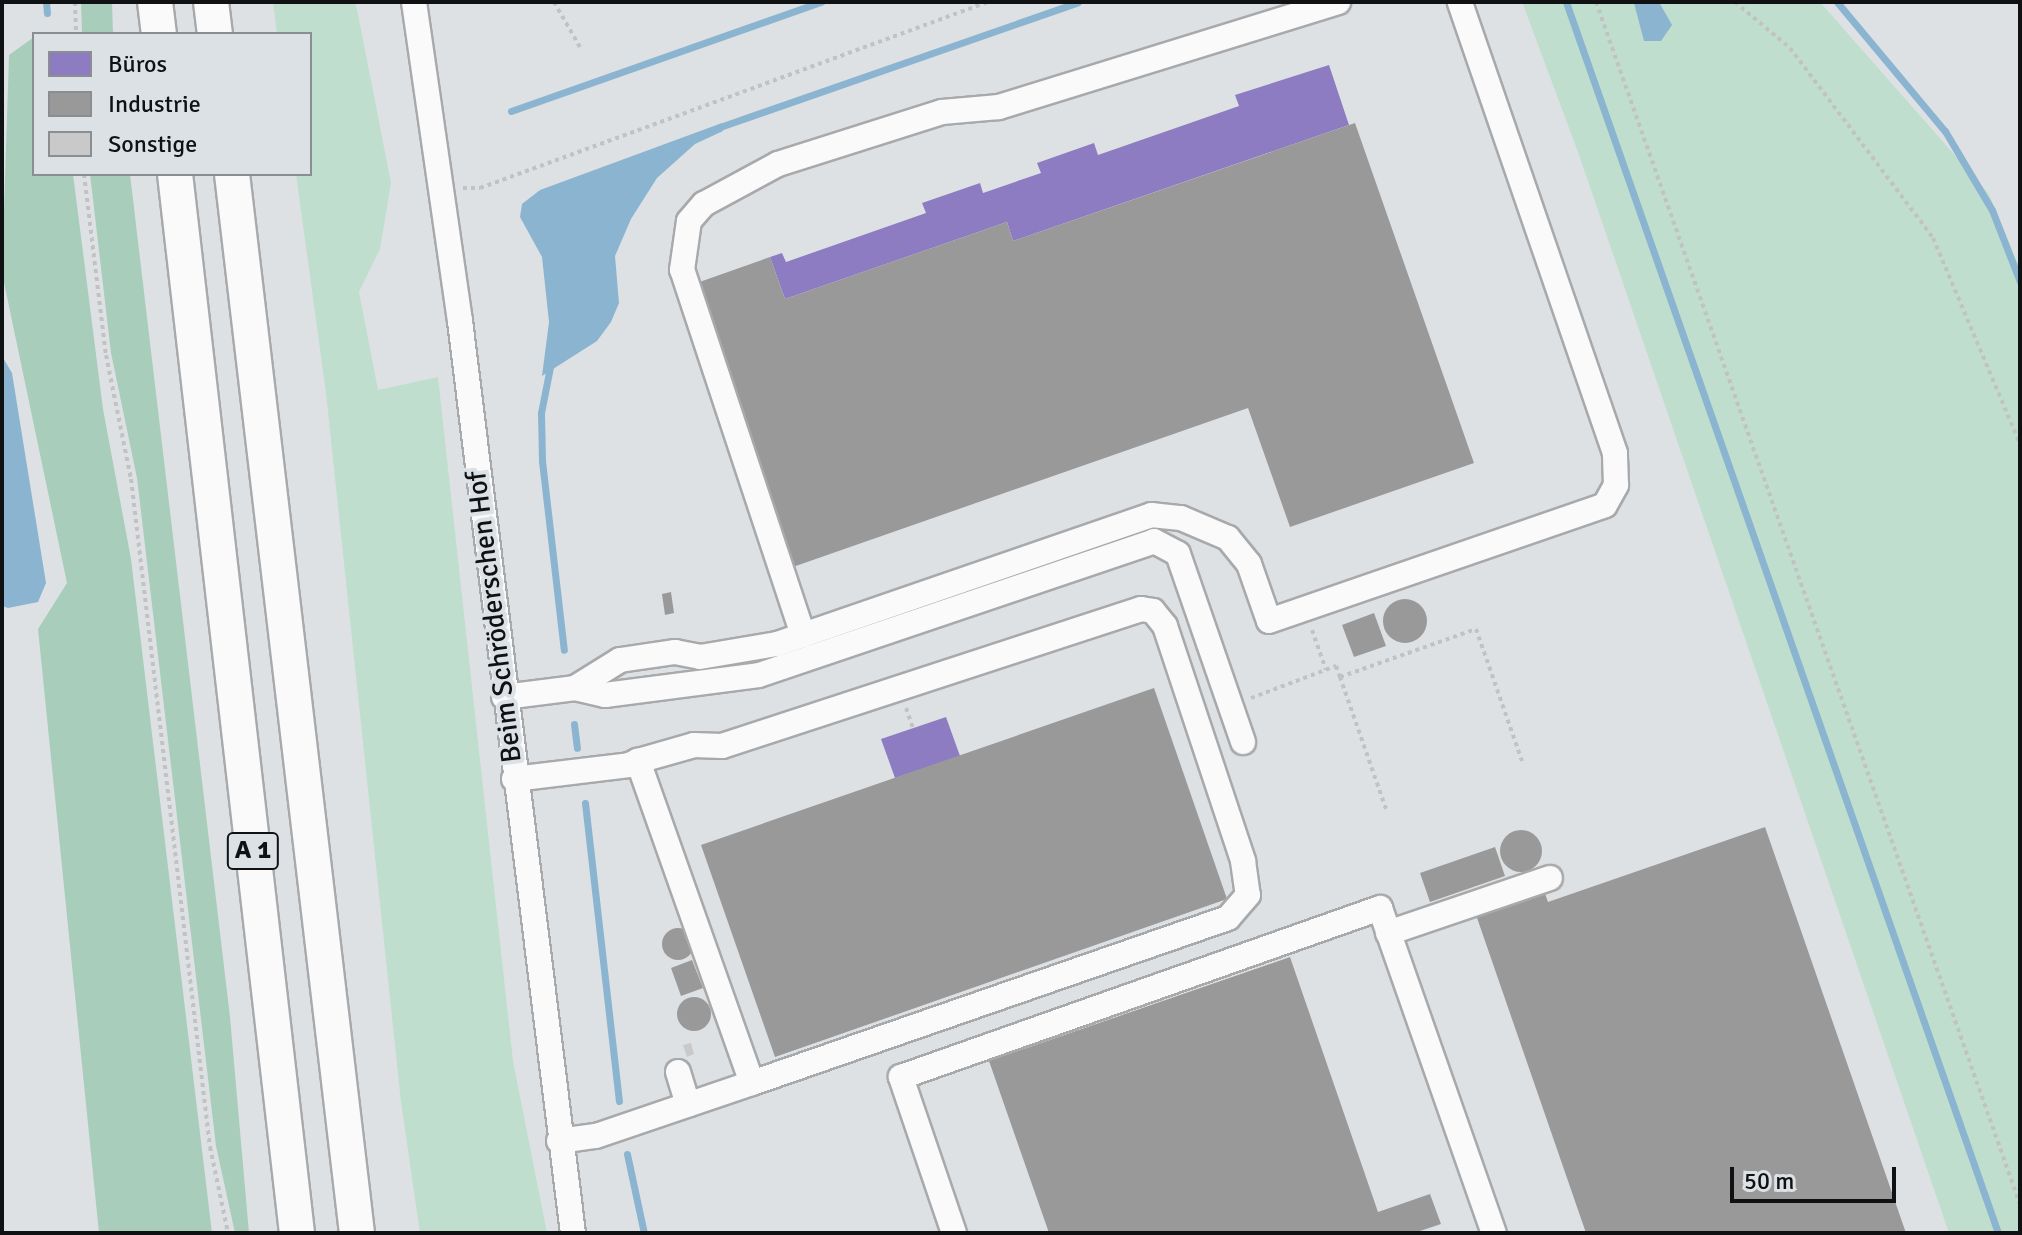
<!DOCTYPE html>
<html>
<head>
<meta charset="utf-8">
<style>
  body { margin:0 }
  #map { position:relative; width:2022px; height:1235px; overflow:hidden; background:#dee1e4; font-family:Signika,sans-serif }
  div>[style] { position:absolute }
  .green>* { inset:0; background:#bfdecd }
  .forest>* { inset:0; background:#a9cdbb }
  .water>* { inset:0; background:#8bb4d1 }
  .offices>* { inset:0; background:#8e7cc3 }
  .industry>* { inset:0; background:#999 }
  .round { border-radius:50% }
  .stream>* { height:7px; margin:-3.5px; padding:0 3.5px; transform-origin:3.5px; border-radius:3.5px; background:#8bb4d1 }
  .building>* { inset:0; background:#c9c9ca }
  .path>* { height:4px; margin-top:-2px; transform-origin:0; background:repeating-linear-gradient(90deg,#c2c2c3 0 4px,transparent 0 8px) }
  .roads { filter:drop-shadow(2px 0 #a8a9ab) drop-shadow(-2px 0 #a8a9ab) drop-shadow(0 2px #a8a9ab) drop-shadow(0 -2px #a8a9ab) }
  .minor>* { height:24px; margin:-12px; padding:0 12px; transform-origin:12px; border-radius:12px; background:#fafafb }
  .highway>* { height:34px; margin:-17px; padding:0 17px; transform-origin:17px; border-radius:17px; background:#fafafb }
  span { translate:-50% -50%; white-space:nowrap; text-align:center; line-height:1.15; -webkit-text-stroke:8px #dce1e6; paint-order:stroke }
  .shield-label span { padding:2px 6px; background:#dce1e6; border:2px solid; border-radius:6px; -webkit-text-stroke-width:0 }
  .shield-label { font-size:26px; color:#101113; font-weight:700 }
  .street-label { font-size:28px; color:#101113 }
  .frame { position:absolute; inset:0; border:4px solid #101113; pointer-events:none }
  .legend { position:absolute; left:32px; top:32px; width:280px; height:144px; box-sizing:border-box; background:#dce1e6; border:2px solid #8a8e92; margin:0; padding:10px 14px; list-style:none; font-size:24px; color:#101113 }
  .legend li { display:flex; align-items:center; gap:16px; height:40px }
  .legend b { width:40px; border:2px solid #8a8e92 }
  .scale { position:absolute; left:1730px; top:1167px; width:166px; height:36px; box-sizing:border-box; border:4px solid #101113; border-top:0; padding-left:10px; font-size:24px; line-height:28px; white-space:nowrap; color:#101113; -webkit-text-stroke:6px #dce1e6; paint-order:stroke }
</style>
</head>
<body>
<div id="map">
  <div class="green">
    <i style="clip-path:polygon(273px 2px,355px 2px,358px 14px,391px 183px,380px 249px,359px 292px,378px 390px,438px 377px,513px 1061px,547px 1233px,420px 1233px,401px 1102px,326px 393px,296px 174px,310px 174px,310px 34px,277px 34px)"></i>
    <i style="clip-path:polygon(1522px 2px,1820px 2px,1989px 194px,2020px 269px,2020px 1233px,1949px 1233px,1578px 152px)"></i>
  </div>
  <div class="forest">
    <i style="clip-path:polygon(81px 2px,112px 2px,113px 34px,82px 34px)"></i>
    <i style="clip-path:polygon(34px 37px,34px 174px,73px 174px,103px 409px,131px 559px,212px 1233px,99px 1233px,38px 629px,67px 583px,2px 273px,9px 55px)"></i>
    <i style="clip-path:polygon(90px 174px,130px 174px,230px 1017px,249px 1233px,235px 1233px,216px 1146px,137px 478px,111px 353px)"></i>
  </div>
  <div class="water">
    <i style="clip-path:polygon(1659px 2px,1672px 25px,1661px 41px,1644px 41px,1634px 3px)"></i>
    <i style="clip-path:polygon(722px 123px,723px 131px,695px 144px,657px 178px,631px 219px,615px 256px,619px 303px,611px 322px,597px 341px,542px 376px,549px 322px,542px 257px,520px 217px,522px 204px,540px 190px)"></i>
    <i style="clip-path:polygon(2px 356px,12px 373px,46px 583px,38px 602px,8px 608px,2px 606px)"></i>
  </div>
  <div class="offices">
    <i style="clip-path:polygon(1329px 65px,1349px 125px,1013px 241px,1007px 222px,785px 299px,770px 257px,782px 253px,786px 262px,926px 213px,922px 203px,980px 183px,983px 193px,1041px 173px,1037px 163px,1094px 143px,1098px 155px,1239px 106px,1235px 95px)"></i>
    <i style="clip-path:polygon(946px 717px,960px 756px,895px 778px,881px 739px)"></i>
  </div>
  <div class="industry">
    <i style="clip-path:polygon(1355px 123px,1474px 463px,1290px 527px,1248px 408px,790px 568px,691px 285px,770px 257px,785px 299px,1007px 222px,1013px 241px)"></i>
    <i style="clip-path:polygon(671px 592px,674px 613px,665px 615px,662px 594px)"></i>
    <i class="round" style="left:1383px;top:599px;width:44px;height:44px"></i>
    <i style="clip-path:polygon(1374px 613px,1386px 646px,1354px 657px,1342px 625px)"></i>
    <i style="clip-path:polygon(1154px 688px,1227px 899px,775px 1057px,701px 845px)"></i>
    <i style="clip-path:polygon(1765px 827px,1906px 1233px,1586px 1233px,1475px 912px,1543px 888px,1548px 902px)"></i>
    <i class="round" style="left:1500px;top:830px;width:42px;height:42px"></i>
    <i style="clip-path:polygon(1495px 847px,1505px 876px,1430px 902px,1420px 873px)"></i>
    <i class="round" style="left:662px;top:928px;width:32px;height:32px"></i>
    <i style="clip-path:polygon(1290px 957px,1378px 1212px,1430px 1194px,1441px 1224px,1414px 1233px,1049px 1233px,989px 1061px)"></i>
    <i style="clip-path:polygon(692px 960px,703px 988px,681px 996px,671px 968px)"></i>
    <i class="round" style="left:677px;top:997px;width:34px;height:34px"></i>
  </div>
  <div class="stream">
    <i style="left:46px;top:2px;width:11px;rotate:85deg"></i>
    <i style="left:1566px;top:2px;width:1305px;rotate:70.66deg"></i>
    <i style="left:1837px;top:2px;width:168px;rotate:50.1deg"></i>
    <i style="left:1945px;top:131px;width:92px;rotate:59.3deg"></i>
    <i style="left:1992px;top:210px;width:77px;rotate:68.7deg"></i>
    <i style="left:511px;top:111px;width:329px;rotate:-19.4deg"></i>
    <i style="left:717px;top:128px;width:382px;rotate:-19.2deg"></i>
    <i style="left:550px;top:367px;width:47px;rotate:101.1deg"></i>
    <i style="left:541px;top:413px;width:48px;rotate:88.8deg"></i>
    <i style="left:542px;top:461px;width:190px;rotate:83.4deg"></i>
    <i style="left:574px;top:724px;width:24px;rotate:83deg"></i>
    <i style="left:585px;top:803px;width:300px;rotate:83.5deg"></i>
    <i style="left:627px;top:1154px;width:81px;rotate:77.9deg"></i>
  </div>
  <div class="building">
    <i style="clip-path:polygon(691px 1043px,694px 1054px,687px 1057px,683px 1045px)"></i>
  </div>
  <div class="path">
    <i style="left:75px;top:2px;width:32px;rotate:88deg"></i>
    <i style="left:554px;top:2px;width:54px;rotate:60.1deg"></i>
    <i style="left:1596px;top:2px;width:1276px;rotate:70.58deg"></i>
    <i style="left:1735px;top:2px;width:72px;rotate:39.9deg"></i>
    <i style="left:1790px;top:48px;width:238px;rotate:53deg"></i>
    <i style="left:1933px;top:238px;width:224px;rotate:67.1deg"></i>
    <i style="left:84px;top:174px;width:182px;rotate:83.1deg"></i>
    <i style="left:106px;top:355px;width:126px;rotate:78.6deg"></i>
    <i style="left:131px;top:479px;width:673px;rotate:83.26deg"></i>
    <i style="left:210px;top:1147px;width:88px;rotate:78.2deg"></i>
    <i style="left:463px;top:188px;width:17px"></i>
    <i style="left:480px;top:188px;width:541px;rotate:-20.11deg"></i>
    <i style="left:1312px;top:630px;width:42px;rotate:70.7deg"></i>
    <i style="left:1251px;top:698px;width:91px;rotate:-20.6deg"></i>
    <i style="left:1336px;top:666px;width:12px;rotate:70deg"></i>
    <i style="left:906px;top:708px;width:21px;rotate:71deg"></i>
    <i style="left:1386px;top:809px;width:140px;rotate:-109.2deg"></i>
    <i style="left:1340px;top:677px;width:144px;rotate:-19.4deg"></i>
    <i style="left:1476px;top:629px;width:140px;rotate:70.8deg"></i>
  </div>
  <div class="roads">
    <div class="minor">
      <i style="left:414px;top:2px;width:322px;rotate:81.8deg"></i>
      <i style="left:460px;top:321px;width:919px;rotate:82.94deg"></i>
      <i style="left:803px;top:635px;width:385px;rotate:-108.3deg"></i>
      <i style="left:682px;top:270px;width:49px;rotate:-81.9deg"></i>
      <i style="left:689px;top:221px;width:23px;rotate:-49deg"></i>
      <i style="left:704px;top:204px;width:84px;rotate:-28.4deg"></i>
      <i style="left:778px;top:164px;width:172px;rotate:-17.6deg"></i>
      <i style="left:942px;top:112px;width:57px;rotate:-5deg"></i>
      <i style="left:999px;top:107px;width:355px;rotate:-17.2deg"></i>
      <i style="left:575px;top:688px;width:53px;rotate:-31.9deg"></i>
      <i style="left:620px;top:660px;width:56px;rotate:-8.3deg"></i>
      <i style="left:675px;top:652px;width:25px;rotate:11deg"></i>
      <i style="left:700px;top:657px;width:78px;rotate:-9.6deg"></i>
      <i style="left:777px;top:644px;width:396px;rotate:-19deg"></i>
      <i style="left:1151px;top:515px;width:30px;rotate:6deg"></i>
      <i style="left:1181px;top:518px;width:51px;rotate:23.1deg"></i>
      <i style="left:1228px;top:538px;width:33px;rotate:51deg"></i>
      <i style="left:1249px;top:564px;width:60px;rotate:70.7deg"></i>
      <i style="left:1269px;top:621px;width:355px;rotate:-19deg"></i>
      <i style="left:1605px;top:505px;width:23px;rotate:-61deg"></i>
      <i style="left:1616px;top:485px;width:32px;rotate:-92deg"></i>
      <i style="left:1615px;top:453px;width:477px;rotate:-109deg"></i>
      <i style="left:504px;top:697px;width:72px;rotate:-7.2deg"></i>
      <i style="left:575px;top:688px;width:31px;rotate:13deg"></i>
      <i style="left:605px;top:695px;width:155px;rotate:-7.4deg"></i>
      <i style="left:759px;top:675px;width:417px;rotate:-18.7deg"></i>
      <i style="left:1154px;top:541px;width:27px;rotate:28deg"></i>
      <i style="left:1178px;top:554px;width:199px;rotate:70.9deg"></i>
      <i style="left:514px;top:779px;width:116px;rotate:-6.9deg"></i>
      <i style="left:629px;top:765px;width:10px;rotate:-24deg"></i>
      <i style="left:638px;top:761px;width:58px;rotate:-15.9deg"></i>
      <i style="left:694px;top:745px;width:28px;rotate:2deg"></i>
      <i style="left:722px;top:746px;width:441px;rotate:-18.1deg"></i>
      <i style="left:1141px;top:609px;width:12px;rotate:9deg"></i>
      <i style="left:1153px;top:611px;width:19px;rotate:51deg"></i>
      <i style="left:1165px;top:626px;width:248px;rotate:71.6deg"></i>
      <i style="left:1243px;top:861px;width:34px;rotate:82deg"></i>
      <i style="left:1248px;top:895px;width:30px;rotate:131deg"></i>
      <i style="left:1228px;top:918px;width:504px;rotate:160.88deg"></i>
      <i style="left:752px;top:1083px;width:342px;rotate:-109.5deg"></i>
      <i style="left:1388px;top:933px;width:171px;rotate:-18.8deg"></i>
      <i style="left:678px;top:1072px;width:34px;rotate:73deg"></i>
      <i style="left:559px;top:1141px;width:37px;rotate:-8deg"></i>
      <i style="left:596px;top:1136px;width:165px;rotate:-18.8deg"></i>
      <i style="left:954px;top:1233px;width:165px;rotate:-108.8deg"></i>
      <i style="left:901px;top:1077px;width:508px;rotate:-19.43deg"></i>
      <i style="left:1380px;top:908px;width:344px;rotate:70.7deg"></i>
    </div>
    <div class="highway">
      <i style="left:155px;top:2px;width:32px;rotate:83deg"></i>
      <i style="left:211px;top:2px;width:32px;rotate:83deg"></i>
      <i style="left:175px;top:174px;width:1066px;rotate:83.43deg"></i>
      <i style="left:232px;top:174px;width:1066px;rotate:83.27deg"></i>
    </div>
  </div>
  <div class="shield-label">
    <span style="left:253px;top:851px">A 1</span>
  </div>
  <div class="street-label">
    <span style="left:494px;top:617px;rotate:-97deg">Beim Schröderschen Hof</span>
  </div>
  <div class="frame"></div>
  <ul class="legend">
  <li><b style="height:22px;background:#8e7cc3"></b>Büros</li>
  <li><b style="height:22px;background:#999"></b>Industrie</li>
  <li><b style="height:22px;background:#c9c9ca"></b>Sonstige</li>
  </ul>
  <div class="scale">50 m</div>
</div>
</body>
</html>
